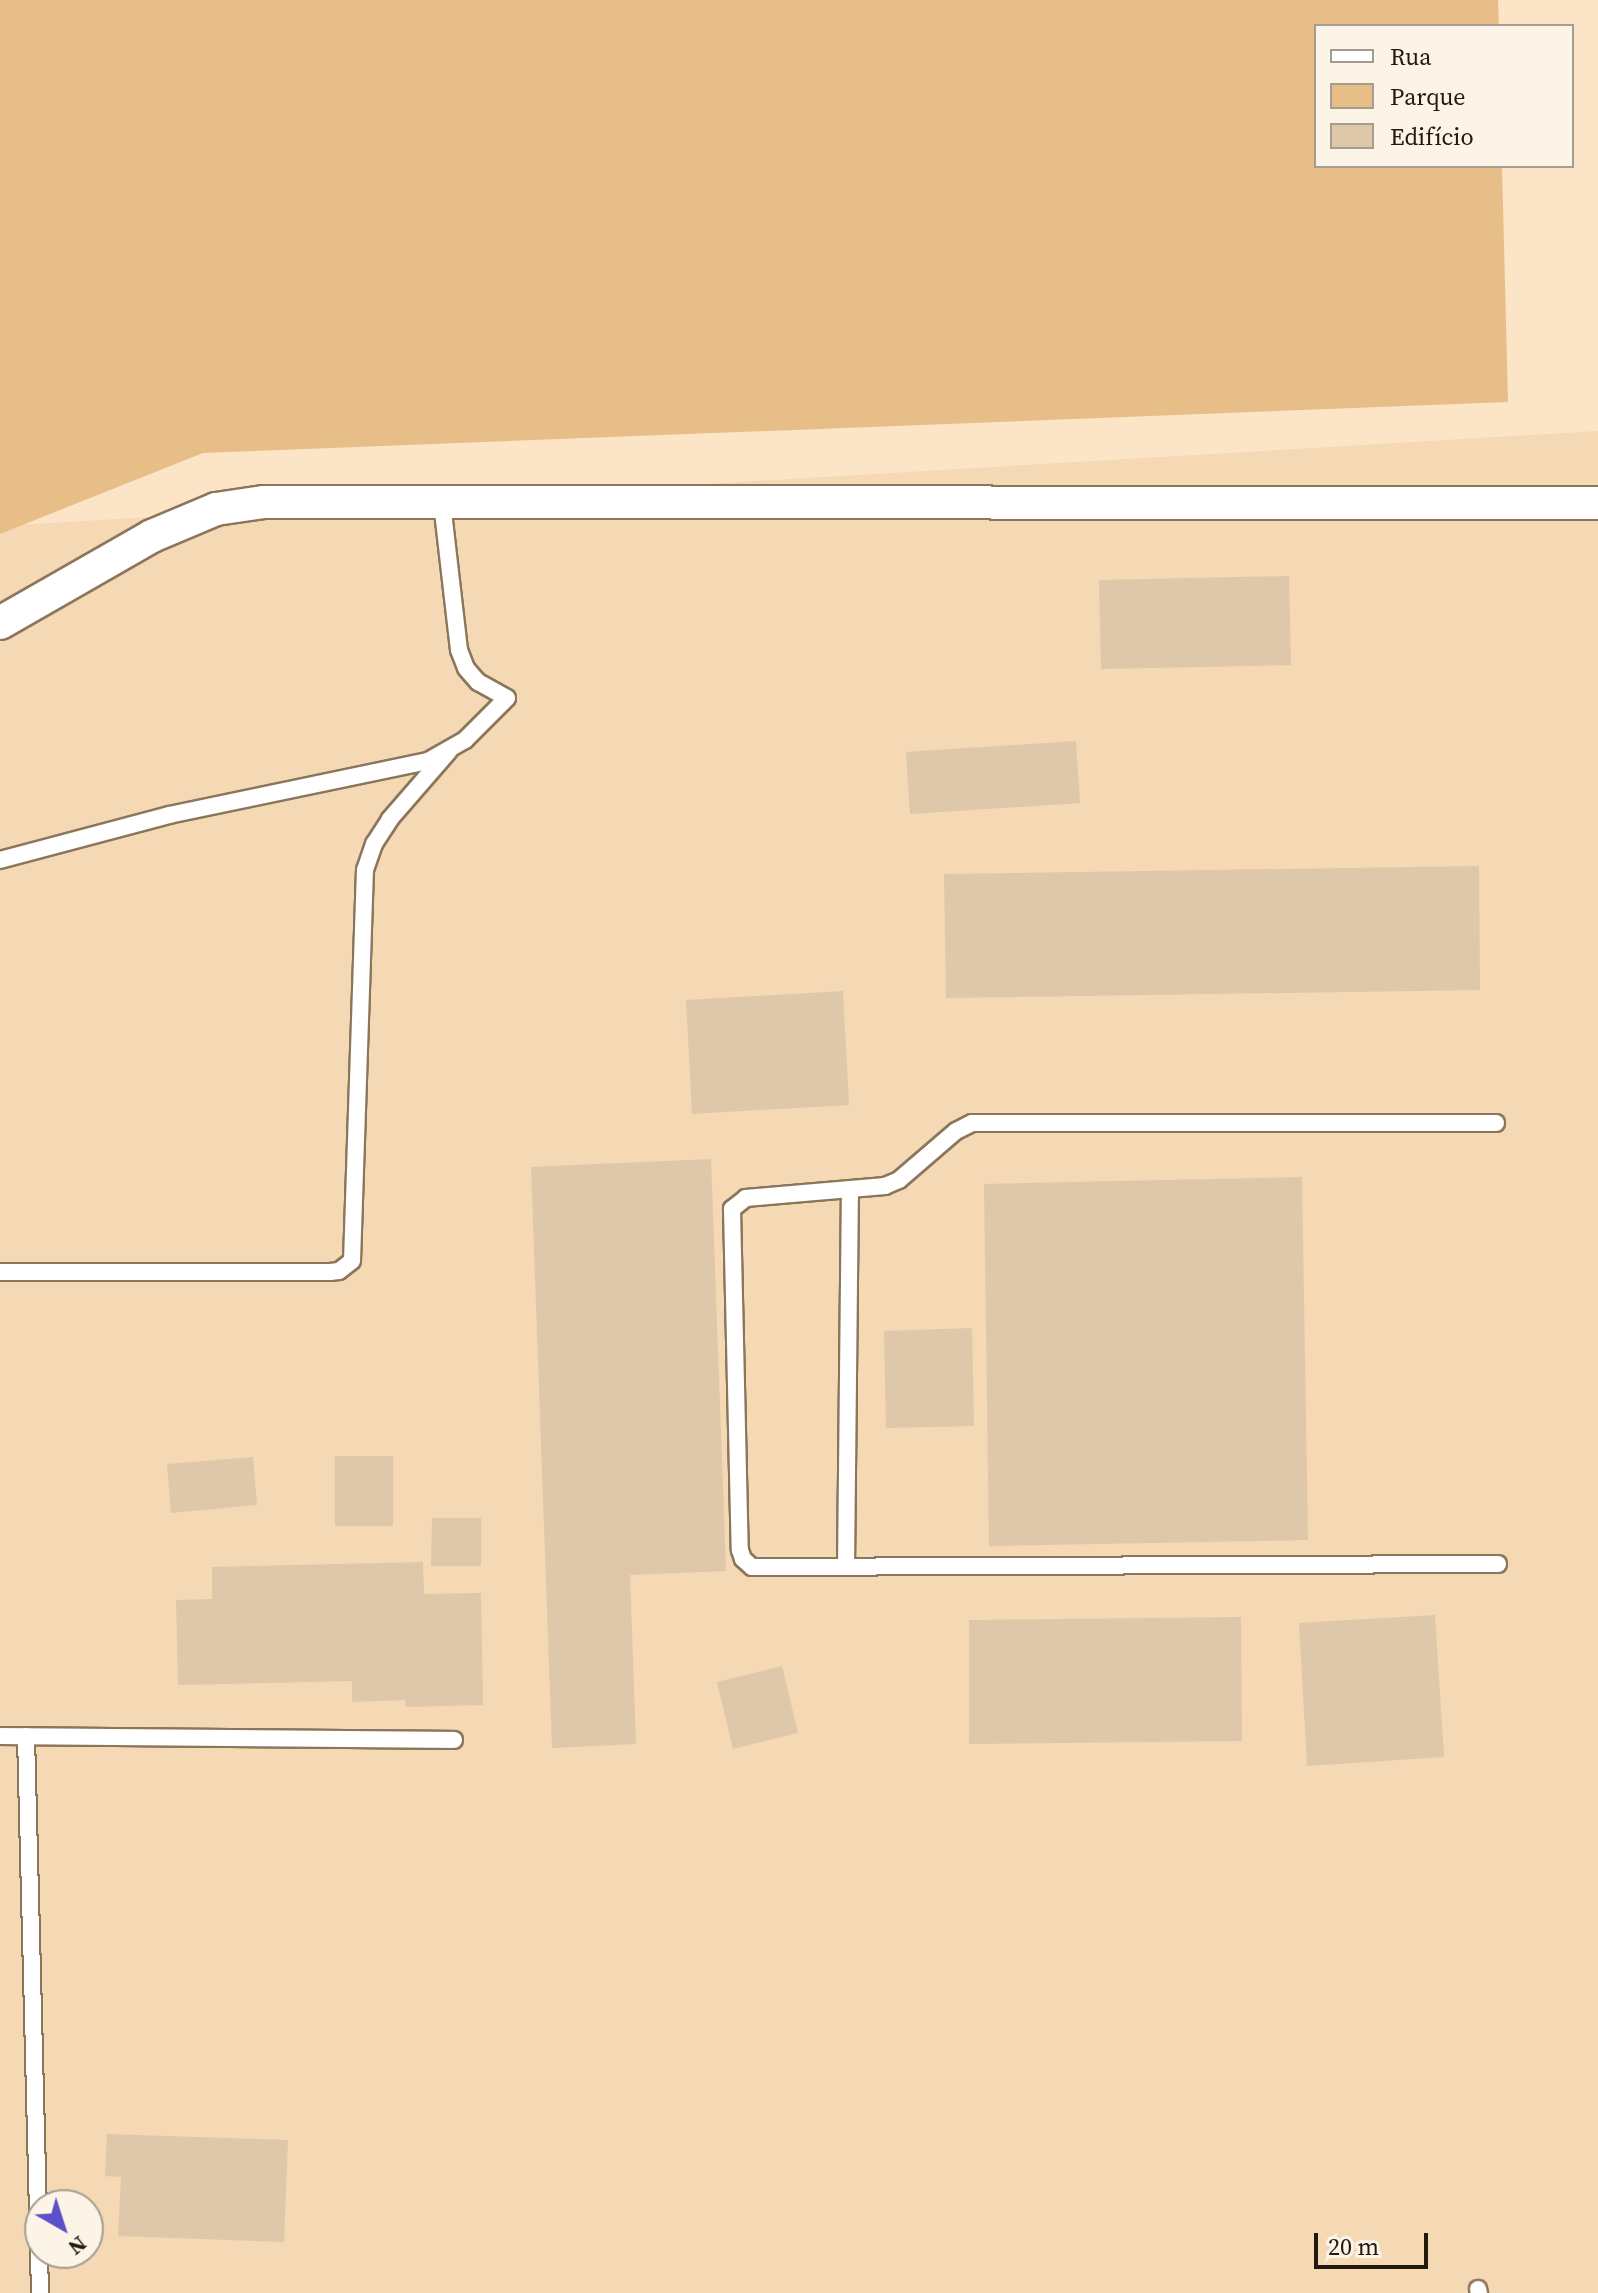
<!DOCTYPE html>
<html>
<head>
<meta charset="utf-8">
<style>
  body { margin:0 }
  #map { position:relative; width:1598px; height:2293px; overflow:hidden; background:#fce4c6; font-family:"Source Serif 4",serif }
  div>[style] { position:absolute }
  .built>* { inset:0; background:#f5d8b4 }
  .green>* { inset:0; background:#e8be88 }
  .building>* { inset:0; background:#dfc7aa }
  .roads { filter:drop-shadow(2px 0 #8c765b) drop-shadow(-2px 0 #8c765b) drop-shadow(0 2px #8c765b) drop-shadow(0 -2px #8c765b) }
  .service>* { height:16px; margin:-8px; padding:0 8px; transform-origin:8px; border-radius:8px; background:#fff }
  .minor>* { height:32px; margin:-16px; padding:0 16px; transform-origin:16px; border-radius:16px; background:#fff }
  span { translate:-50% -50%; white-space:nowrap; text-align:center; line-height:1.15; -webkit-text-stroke:6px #fdf4e8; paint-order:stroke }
  .legend { position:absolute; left:1314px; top:24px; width:260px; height:144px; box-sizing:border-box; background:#fdf4e8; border:2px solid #a59d91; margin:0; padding:10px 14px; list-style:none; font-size:24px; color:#221a0f }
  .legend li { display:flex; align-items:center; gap:16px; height:40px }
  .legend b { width:40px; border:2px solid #a59d91 }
  .north { position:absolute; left:24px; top:2189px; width:80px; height:80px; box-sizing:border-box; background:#fdf4e8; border:2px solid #a59d91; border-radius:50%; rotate:141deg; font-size:22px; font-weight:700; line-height:32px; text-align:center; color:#221a0f }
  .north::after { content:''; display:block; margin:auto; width:28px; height:36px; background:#5c4fc7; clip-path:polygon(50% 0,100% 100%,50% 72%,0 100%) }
  .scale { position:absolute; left:1314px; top:2233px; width:114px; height:36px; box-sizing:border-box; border:4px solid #221a0f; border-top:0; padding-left:10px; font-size:24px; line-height:28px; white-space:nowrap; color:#221a0f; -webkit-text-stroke:6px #fdf4e8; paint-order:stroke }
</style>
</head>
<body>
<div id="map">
  <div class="built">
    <i style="clip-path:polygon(evenodd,1598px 431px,1598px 2293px,0 2293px,0 526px,1598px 431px,40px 2205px,88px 2205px,88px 2253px,40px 2253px,40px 2205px)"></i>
  </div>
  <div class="green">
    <i style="clip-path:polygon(0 0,1498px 0,1499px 26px,1316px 26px,1316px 166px,1502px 166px,1508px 402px,203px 453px,0 534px)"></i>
  </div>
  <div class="building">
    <i style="clip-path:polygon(1289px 576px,1291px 665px,1101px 669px,1099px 580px)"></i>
    <i style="clip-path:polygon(1076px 741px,1080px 803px,910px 814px,906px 752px)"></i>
    <i style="clip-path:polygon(1479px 866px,1480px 990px,946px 998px,944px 874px)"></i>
    <i style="clip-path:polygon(843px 991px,849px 1105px,692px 1114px,686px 1000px)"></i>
    <i style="clip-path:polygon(711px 1159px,726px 1571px,630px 1575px,636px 1744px,552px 1748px,531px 1167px)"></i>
    <i style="clip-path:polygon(1302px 1177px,1308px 1540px,989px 1546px,984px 1184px)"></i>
    <i style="clip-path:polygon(972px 1328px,974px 1426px,886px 1428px,884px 1331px)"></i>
    <i style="clip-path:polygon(335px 1456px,393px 1456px,393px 1526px,335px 1526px)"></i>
    <i style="clip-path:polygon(253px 1457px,257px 1505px,171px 1513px,167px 1464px)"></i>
    <i style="clip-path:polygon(432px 1518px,481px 1518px,481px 1566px,431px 1566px)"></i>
    <i style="clip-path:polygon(423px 1562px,424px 1594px,481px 1593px,483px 1705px,406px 1707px,405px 1700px,352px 1702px,352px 1681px,178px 1685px,176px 1600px,212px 1599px,212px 1567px)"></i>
    <i style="clip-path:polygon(1435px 1615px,1444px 1757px,1307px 1766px,1299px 1623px)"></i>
    <i style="clip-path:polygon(1241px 1617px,1242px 1741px,969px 1744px,969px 1620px)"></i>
    <i style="clip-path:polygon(782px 1666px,798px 1733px,733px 1749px,717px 1682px)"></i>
    <i style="clip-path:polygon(107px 2134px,288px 2140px,284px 2242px,118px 2236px,121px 2177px,105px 2176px)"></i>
  </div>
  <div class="roads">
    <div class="service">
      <i style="left:0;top:860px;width:175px;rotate:-14.9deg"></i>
      <i style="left:169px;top:815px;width:265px;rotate:-11.8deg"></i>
      <i style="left:428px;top:761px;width:43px;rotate:-29.6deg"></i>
      <i style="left:465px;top:740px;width:59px;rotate:-45deg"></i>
      <i style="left:507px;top:698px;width:33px;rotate:-151deg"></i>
      <i style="left:478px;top:682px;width:18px;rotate:-131deg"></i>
      <i style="left:466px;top:668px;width:19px;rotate:-111deg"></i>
      <i style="left:459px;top:650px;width:149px;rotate:-96.6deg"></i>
      <i style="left:1496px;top:1123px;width:524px;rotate:180deg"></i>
      <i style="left:972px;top:1123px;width:18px;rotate:153deg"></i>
      <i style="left:956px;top:1131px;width:75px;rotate:139.3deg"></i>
      <i style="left:899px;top:1180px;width:15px;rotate:157deg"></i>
      <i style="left:885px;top:1186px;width:140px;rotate:175.1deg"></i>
      <i style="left:746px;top:1198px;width:18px;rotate:142deg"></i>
      <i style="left:732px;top:1209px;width:341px;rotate:88.7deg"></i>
      <i style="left:740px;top:1550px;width:9px;rotate:72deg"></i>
      <i style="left:743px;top:1559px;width:12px;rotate:42deg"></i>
      <i style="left:752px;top:1567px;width:746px;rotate:-0.23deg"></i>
      <i style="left:0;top:1272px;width:330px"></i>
      <i style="left:330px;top:1272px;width:9px;rotate:-6deg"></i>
      <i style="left:339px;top:1271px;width:16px;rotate:-38deg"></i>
      <i style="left:352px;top:1261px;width:391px;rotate:-88.1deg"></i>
      <i style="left:365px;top:870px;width:28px;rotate:-71deg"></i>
      <i style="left:374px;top:844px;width:30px;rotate:-57deg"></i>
      <i style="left:390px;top:819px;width:89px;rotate:-49.1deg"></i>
      <i style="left:846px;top:1567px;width:377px;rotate:-89.4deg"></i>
      <i style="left:0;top:1736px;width:454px;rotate:0.5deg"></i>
      <i style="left:26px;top:1736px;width:557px;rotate:88.56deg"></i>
      <i style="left:1478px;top:2289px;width:4px;rotate:76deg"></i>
    </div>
    <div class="minor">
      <i style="left:0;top:623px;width:175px;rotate:-29.8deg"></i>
      <i style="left:152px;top:536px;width:69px;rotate:-22.9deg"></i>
      <i style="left:216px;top:509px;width:49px;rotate:-8.3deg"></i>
      <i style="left:264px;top:502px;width:1334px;rotate:0.04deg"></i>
    </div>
  </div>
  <ul class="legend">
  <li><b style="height:10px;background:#fff"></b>Rua</li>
  <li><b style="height:22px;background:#e8be88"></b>Parque</li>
  <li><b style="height:22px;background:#dfc7aa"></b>Edifício</li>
  </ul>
  <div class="north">N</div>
  <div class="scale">20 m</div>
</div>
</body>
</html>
